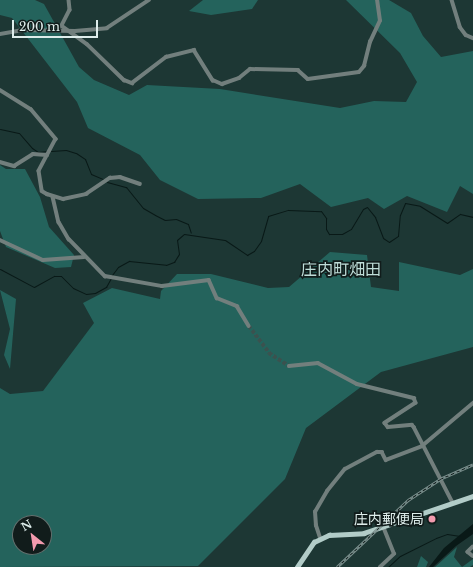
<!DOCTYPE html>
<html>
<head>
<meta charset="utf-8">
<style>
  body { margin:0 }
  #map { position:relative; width:473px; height:567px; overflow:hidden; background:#1d3734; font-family:"Libre Baskerville","Noto Sans JP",serif }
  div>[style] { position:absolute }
  .forest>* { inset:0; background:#24635c }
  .water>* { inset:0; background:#091917 }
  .stream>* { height:1px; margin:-0.5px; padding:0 0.5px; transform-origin:0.5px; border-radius:0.5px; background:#091917 }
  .minor-tunnel>* { height:3.5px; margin-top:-1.75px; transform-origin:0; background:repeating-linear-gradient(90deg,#3a524f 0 3.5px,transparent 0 5.5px) }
  .minor>* { height:3.5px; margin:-1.75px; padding:0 1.75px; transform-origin:1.75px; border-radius:1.75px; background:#727f7d }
  .major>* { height:4.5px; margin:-2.25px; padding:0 2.25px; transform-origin:2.25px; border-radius:2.25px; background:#b2ccc8 }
  .rail>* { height:2.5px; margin-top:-1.25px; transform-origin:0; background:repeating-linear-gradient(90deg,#111c1b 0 3px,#7d918f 0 6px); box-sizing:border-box; border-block:1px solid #7d918f }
  .dots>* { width:11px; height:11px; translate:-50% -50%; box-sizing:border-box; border:2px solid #111c1b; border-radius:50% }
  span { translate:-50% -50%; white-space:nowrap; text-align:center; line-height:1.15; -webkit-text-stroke:3.5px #111c1b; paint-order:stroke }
  .poi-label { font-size:14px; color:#deedeb }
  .right { translate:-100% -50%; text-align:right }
  .quarter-label { font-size:16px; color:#beddd8 }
  .north { position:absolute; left:12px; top:515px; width:40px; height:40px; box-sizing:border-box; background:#111c1b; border:1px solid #63706e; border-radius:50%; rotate:330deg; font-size:11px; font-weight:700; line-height:16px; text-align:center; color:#deedeb }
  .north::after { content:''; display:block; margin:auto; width:14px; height:18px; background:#f29aae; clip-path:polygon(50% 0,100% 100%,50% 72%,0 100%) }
  .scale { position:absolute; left:12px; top:20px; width:86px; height:18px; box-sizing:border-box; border:2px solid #deedeb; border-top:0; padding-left:5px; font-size:12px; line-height:14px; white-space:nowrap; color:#deedeb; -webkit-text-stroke:3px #111c1b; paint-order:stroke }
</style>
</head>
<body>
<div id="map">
  <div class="forest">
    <i style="clip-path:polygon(0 0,35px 0,44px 4px,79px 67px,94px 80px,129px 95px,147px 85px,220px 89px,340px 108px,374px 101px,406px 102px,417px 82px,400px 53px,346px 0,389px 0,411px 13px,423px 36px,441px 57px,473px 51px,473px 194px,460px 186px,447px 212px,407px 196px,384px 209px,368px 198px,331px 207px,300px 184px,261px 198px,198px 199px,160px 180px,140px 155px,88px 128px,77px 102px,12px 18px,0 15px)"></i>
    <i style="clip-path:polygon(203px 0,258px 0,252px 9px,211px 15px,189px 11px)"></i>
    <i style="clip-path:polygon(0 165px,6px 169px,25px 169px,40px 197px,49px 227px,74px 255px,71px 267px,55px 268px,6px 247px,0 231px)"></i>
    <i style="clip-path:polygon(evenodd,330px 252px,367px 255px,371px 287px,399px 291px,399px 262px,460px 275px,473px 269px,473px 347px,381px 372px,306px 428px,285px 479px,198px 566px,0 567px,0 388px,10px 394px,43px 391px,94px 323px,83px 303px,112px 288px,160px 299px,161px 291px,177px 274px,211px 274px,268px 288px,289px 287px,330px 252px,20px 523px,44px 523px,44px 547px,20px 547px,20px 523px)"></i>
    <i style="clip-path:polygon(0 290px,16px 299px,10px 369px,4px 355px,10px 329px)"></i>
    <i style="clip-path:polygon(457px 547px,454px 557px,462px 567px,473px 559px,473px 565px,470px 567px,435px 567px)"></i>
    <i style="clip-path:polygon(421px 556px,428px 562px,426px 567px,417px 567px)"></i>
  </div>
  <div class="water">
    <i style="clip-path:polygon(473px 524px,473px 534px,456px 546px,433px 567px,429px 567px,444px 548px)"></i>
  </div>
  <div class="stream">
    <i style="left:0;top:129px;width:19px;rotate:12deg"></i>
    <i style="left:19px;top:133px;width:20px;rotate:49deg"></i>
    <i style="left:32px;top:148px;width:7px;rotate:34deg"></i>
    <i style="left:38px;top:152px;width:10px;rotate:-6deg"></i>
    <i style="left:51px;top:151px;width:15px;rotate:-4deg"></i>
    <i style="left:66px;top:150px;width:10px;rotate:17deg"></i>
    <i style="left:76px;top:153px;width:11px;rotate:34deg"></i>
    <i style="left:85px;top:159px;width:16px;rotate:68deg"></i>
    <i style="left:91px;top:174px;width:15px;rotate:23deg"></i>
    <i style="left:107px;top:182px;width:20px;rotate:15deg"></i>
    <i style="left:126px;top:187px;width:27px;rotate:51deg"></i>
    <i style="left:143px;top:208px;width:14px;rotate:30deg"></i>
    <i style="left:155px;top:215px;width:11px;rotate:27deg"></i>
    <i style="left:165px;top:220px;width:11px;rotate:-5deg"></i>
    <i style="left:176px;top:219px;width:13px;rotate:23deg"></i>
    <i style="left:188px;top:224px;width:9px;rotate:72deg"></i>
    <i style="left:0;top:269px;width:38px;rotate:28deg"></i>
    <i style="left:34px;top:287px;width:23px;rotate:-29deg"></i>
    <i style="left:54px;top:276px;width:7px"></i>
    <i style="left:61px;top:276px;width:17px;rotate:45deg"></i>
    <i style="left:73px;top:288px;width:14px;rotate:25deg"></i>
    <i style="left:86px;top:294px;width:9px;rotate:-6deg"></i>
    <i style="left:95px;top:293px;width:13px;rotate:-29deg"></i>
    <i style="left:106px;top:287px;width:10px;rotate:-61deg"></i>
    <i style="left:112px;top:275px;width:10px;rotate:-53deg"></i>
    <i style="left:118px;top:267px;width:13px;rotate:-29deg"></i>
    <i style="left:129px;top:261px;width:37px;rotate:6deg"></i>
    <i style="left:166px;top:265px;width:9px;rotate:-21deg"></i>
    <i style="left:174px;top:262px;width:9px;rotate:-58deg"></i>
    <i style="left:179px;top:254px;width:14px;rotate:-98deg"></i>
    <i style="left:177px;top:240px;width:9px;rotate:-41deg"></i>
    <i style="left:184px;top:234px;width:41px;rotate:8.3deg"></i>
    <i style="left:225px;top:240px;width:27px;rotate:34deg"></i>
    <i style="left:247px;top:255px;width:8px;rotate:-30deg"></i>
    <i style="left:254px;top:251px;width:12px;rotate:-55deg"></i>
    <i style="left:261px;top:241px;width:26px;rotate:-74deg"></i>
    <i style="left:268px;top:216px;width:21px;rotate:-17deg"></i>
    <i style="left:288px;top:210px;width:33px;rotate:2deg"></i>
    <i style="left:321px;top:211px;width:9px;rotate:54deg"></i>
    <i style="left:326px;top:218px;width:11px;rotate:90deg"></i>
    <i style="left:326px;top:229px;width:6px;rotate:59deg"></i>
    <i style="left:329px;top:234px;width:13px"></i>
    <i style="left:342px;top:234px;width:10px;rotate:-29deg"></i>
    <i style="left:351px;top:229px;width:23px;rotate:-59deg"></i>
    <i style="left:363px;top:209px;width:4px;rotate:-27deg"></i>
    <i style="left:367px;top:207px;width:13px;rotate:51deg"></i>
    <i style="left:375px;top:217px;width:22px;rotate:69deg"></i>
    <i style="left:383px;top:238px;width:7px;rotate:34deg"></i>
    <i style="left:389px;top:242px;width:11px;rotate:-34deg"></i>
    <i style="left:398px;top:236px;width:21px;rotate:-85deg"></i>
    <i style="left:400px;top:215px;width:13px;rotate:-67deg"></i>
    <i style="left:405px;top:203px;width:15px;rotate:11deg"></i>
    <i style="left:420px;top:206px;width:32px;rotate:32deg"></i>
    <i style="left:447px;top:223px;width:16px;rotate:-35deg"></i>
    <i style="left:460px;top:214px;width:13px;rotate:13deg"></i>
    <i style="left:388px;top:567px;width:16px;rotate:-43deg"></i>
    <i style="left:400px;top:556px;width:40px;rotate:-26.6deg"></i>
    <i style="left:436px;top:538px;width:12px;rotate:-20deg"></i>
    <i style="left:447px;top:534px;width:13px;rotate:9deg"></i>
  </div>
  <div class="minor-tunnel">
    <i style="left:249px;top:326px;width:34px;rotate:53deg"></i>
    <i style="left:269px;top:353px;width:24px;rotate:33deg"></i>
  </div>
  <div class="minor">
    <i style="left:69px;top:0;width:10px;rotate:84deg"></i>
    <i style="left:70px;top:10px;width:18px;rotate:117deg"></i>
    <i style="left:62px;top:26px;width:31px;rotate:36deg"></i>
    <i style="left:87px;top:44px;width:52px;rotate:44.2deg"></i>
    <i style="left:124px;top:80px;width:9px;rotate:21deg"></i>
    <i style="left:132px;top:83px;width:43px;rotate:-37.4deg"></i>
    <i style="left:166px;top:57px;width:29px;rotate:-14deg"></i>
    <i style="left:194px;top:50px;width:36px;rotate:58deg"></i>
    <i style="left:213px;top:80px;width:10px;rotate:24deg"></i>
    <i style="left:222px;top:84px;width:18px;rotate:-19deg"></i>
    <i style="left:239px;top:78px;width:14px;rotate:-39deg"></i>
    <i style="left:250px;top:69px;width:48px;rotate:1.2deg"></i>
    <i style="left:298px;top:70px;width:13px;rotate:42deg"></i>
    <i style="left:308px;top:79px;width:51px;rotate:-7.8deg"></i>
    <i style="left:359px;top:72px;width:8px;rotate:-50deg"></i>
    <i style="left:364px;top:66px;width:25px;rotate:-76deg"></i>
    <i style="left:370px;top:42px;width:23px;rotate:-65deg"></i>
    <i style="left:380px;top:21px;width:21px;rotate:-98deg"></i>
    <i style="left:452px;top:0;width:28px;rotate:73deg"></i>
    <i style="left:460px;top:27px;width:10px;rotate:53deg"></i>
    <i style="left:466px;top:35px;width:8px;rotate:23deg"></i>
    <i style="left:0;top:34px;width:23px;rotate:-10deg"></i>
    <i style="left:23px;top:30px;width:52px;rotate:1.1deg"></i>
    <i style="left:75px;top:31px;width:32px;rotate:-5deg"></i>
    <i style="left:107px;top:28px;width:50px;rotate:-33.7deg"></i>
    <i style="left:0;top:90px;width:36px;rotate:32deg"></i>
    <i style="left:31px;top:109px;width:39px;rotate:50deg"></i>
    <i style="left:56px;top:139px;width:36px;rotate:118deg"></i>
    <i style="left:39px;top:171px;width:20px;rotate:81deg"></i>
    <i style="left:42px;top:191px;width:6px;rotate:31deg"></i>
    <i style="left:47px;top:194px;width:17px;rotate:17deg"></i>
    <i style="left:63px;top:199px;width:24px;rotate:-12deg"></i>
    <i style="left:86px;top:194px;width:29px;rotate:-34deg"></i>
    <i style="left:110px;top:178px;width:10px;rotate:-6deg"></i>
    <i style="left:120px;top:177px;width:21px;rotate:19deg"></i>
    <i style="left:0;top:162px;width:15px;rotate:16deg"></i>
    <i style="left:14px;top:166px;width:22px;rotate:-32deg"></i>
    <i style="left:33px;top:154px;width:14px;rotate:4deg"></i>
    <i style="left:53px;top:197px;width:26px;rotate:77deg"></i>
    <i style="left:59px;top:222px;width:20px;rotate:60deg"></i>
    <i style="left:69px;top:239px;width:52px;rotate:45.8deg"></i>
    <i style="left:105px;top:276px;width:58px;rotate:10deg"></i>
    <i style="left:162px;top:286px;width:47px;rotate:-7.3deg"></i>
    <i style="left:209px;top:280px;width:20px;rotate:66deg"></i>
    <i style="left:217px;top:298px;width:22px;rotate:22deg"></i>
    <i style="left:237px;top:306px;width:23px;rotate:59deg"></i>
    <i style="left:0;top:240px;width:47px;rotate:24.9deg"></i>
    <i style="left:43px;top:260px;width:41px;rotate:-4.2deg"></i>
    <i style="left:289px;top:366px;width:29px;rotate:-6deg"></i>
    <i style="left:318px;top:363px;width:44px;rotate:28.3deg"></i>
    <i style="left:357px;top:384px;width:59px;rotate:13.8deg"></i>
    <i style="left:414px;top:398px;width:5px;rotate:68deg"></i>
    <i style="left:416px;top:403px;width:37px;rotate:147deg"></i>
    <i style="left:385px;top:423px;width:5px;rotate:53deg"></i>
    <i style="left:388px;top:427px;width:24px;rotate:-5deg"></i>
    <i style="left:412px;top:425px;width:3px;rotate:45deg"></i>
    <i style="left:414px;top:427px;width:85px;rotate:62.8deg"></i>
    <i style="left:320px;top:538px;width:13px;rotate:-108deg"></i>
    <i style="left:316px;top:526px;width:14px;rotate:-94deg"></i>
    <i style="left:315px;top:512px;width:24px;rotate:-60deg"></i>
    <i style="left:327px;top:491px;width:28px;rotate:-51deg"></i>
    <i style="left:345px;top:469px;width:36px;rotate:-28deg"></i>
    <i style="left:377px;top:452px;width:5px"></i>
    <i style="left:382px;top:452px;width:9px;rotate:63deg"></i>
    <i style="left:386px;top:460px;width:39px;rotate:-21deg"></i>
    <i style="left:422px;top:446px;width:67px;rotate:-40.1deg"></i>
    <i style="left:473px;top:547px;width:7px;rotate:135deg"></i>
    <i style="left:468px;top:552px;width:6px;rotate:39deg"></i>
    <i style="left:380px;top:567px;width:19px;rotate:-43deg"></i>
    <i style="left:394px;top:554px;width:29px;rotate:-112deg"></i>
  </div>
  <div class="major">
    <i style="left:297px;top:567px;width:30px;rotate:-56deg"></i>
    <i style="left:314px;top:542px;width:17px;rotate:-25deg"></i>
    <i style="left:329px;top:535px;width:35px;rotate:-3deg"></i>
    <i style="left:364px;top:533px;width:115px;rotate:-18.7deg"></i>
  </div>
  <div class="rail">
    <i style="left:337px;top:567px;width:98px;rotate:-43.3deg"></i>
    <i style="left:408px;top:500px;width:38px;rotate:-33deg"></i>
    <i style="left:440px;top:479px;width:36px;rotate:-24deg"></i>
  </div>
  <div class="dots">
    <i style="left:432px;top:519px;background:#f29aae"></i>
  </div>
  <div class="poi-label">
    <span class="right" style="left:424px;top:519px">庄内郵便局</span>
  </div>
  <div class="quarter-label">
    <span style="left:341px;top:269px">庄内町畑田</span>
  </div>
  <div class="north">N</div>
  <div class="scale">200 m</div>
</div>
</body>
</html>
